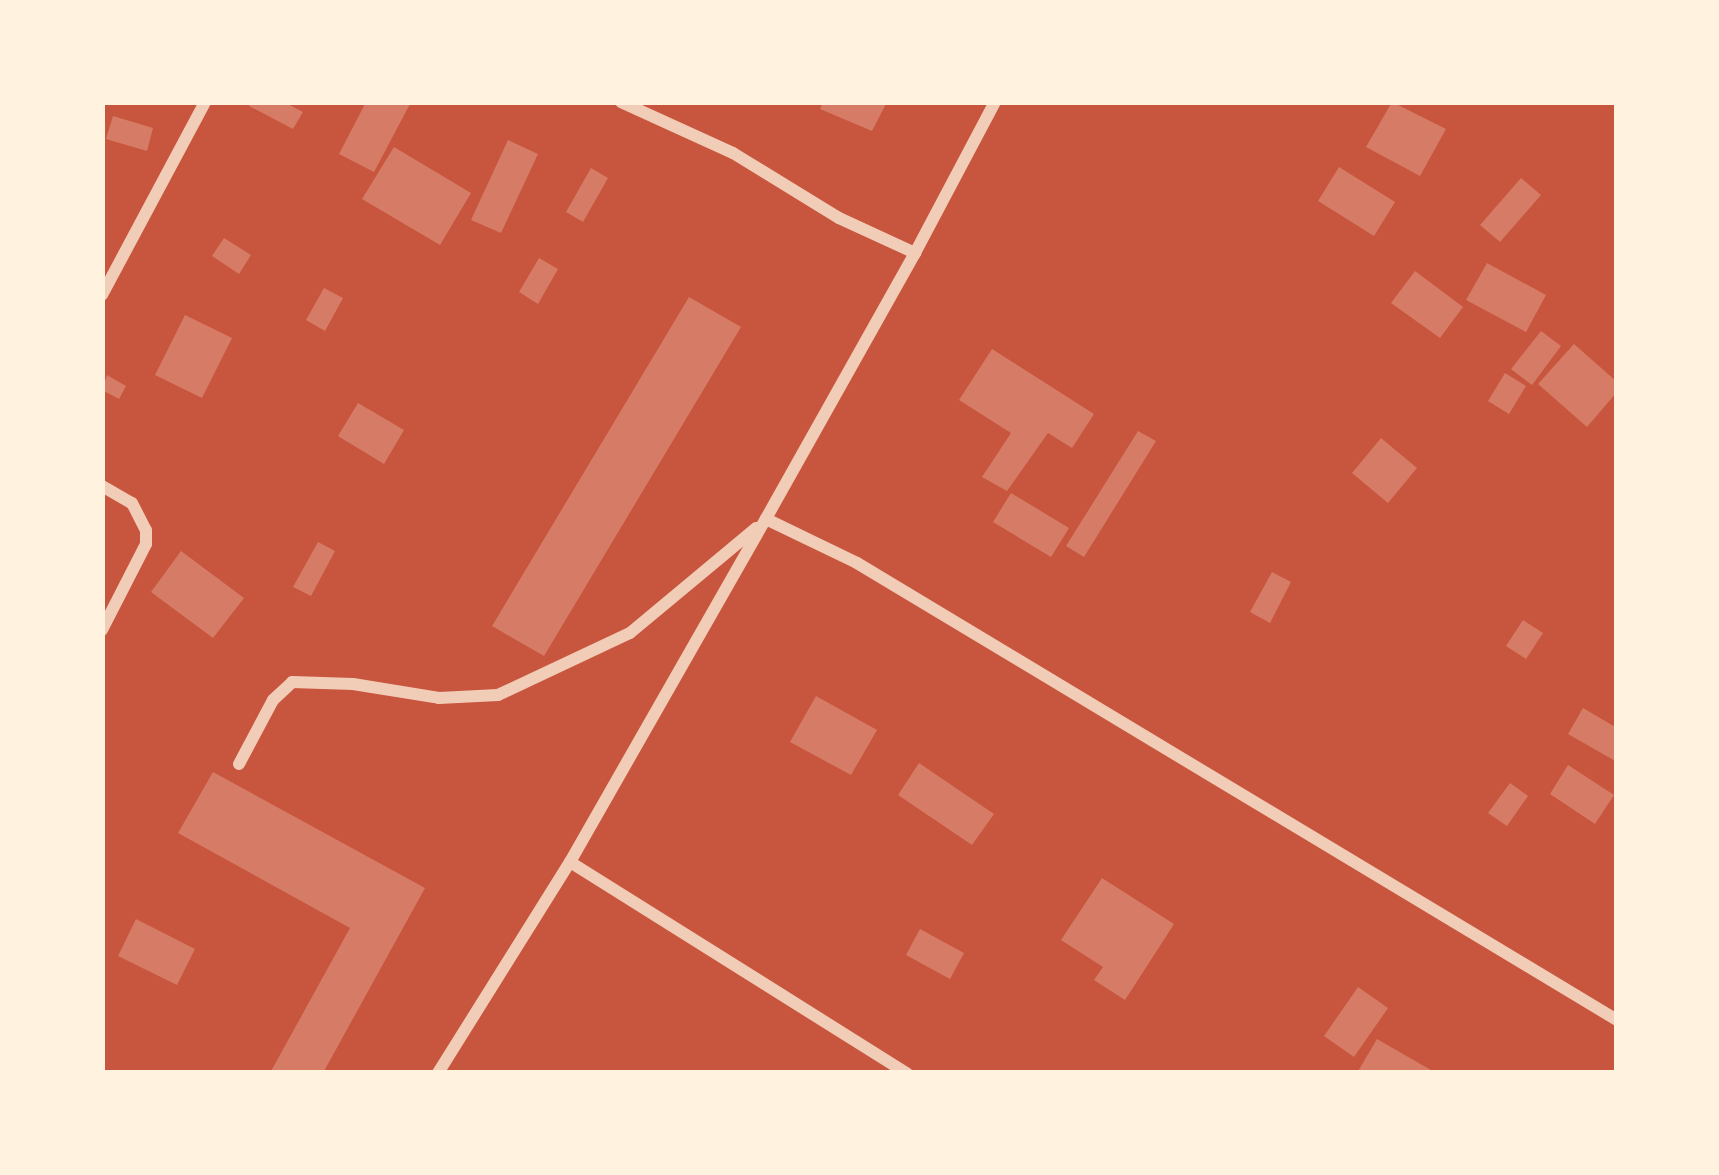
<!DOCTYPE html>
<html>
<head>
<meta charset="utf-8">
<style>
  body { margin:0 }
  #map { position:relative; width:1719px; height:1175px; overflow:hidden; background:#c8553d; font-family:Figtree,sans-serif }
  div>[style] { position:absolute }
  .building>* { inset:0; background:#d67c66 }
  .minor>* { height:12px; margin:-6px; padding:0 6px; transform-origin:6px; border-radius:6px; background:#f1ccb7 }
  span { translate:-50% -50%; white-space:nowrap; text-align:center; line-height:1.15; -webkit-text-stroke:12px #fff3e0; paint-order:stroke }
  .frame { position:absolute; inset:0; border:105px solid #fff3e0; pointer-events:none }
</style>
</head>
<body>
<div id="map">
  <div class="building">
    <i style="clip-path:polygon(252px 102px,284px 102px,303px 112px,293px 129px,249px 106px)"></i>
    <i style="clip-path:polygon(366px 102px,411px 102px,374px 172px,339px 154px)"></i>
    <i style="clip-path:polygon(823px 102px,887px 102px,872px 131px,820px 109px)"></i>
    <i style="clip-path:polygon(1392px 102px,1446px 129px,1420px 176px,1366px 147px)"></i>
    <i style="clip-path:polygon(113px 116px,153px 128px,147px 151px,106px 139px)"></i>
    <i style="clip-path:polygon(508px 140px,538px 154px,501px 233px,471px 220px)"></i>
    <i style="clip-path:polygon(394px 147px,471px 193px,440px 245px,362px 199px)"></i>
    <i style="clip-path:polygon(1339px 167px,1395px 202px,1374px 236px,1318px 201px)"></i>
    <i style="clip-path:polygon(591px 168px,608px 178px,583px 222px,566px 212px)"></i>
    <i style="clip-path:polygon(1521px 178px,1541px 195px,1500px 242px,1480px 225px)"></i>
    <i style="clip-path:polygon(224px 238px,251px 255px,239px 274px,212px 256px)"></i>
    <i style="clip-path:polygon(539px 258px,558px 269px,538px 304px,519px 292px)"></i>
    <i style="clip-path:polygon(1487px 263px,1546px 295px,1526px 332px,1466px 300px)"></i>
    <i style="clip-path:polygon(1415px 271px,1463px 307px,1440px 338px,1391px 303px)"></i>
    <i style="clip-path:polygon(324px 288px,343px 298px,325px 331px,306px 320px)"></i>
    <i style="clip-path:polygon(689px 297px,741px 327px,544px 656px,492px 626px)"></i>
    <i style="clip-path:polygon(185px 315px,232px 338px,202px 398px,155px 375px)"></i>
    <i style="clip-path:polygon(1541px 331px,1561px 346px,1532px 385px,1511px 369px)"></i>
    <i style="clip-path:polygon(1574px 344px,1617px 382px,1617px 392px,1587px 427px,1538px 384px)"></i>
    <i style="clip-path:polygon(992px 349px,1094px 414px,1072px 448px,1048px 433px,1007px 491px,982px 477px,1011px 433px,959px 400px)"></i>
    <i style="clip-path:polygon(1505px 373px,1526px 386px,1509px 414px,1488px 401px)"></i>
    <i style="clip-path:polygon(107px 375px,126px 386px,119px 399px,102px 390px)"></i>
    <i style="clip-path:polygon(358px 403px,404px 430px,384px 464px,338px 436px)"></i>
    <i style="clip-path:polygon(1138px 431px,1156px 441px,1084px 557px,1066px 546px)"></i>
    <i style="clip-path:polygon(1381px 438px,1417px 468px,1388px 503px,1352px 473px)"></i>
    <i style="clip-path:polygon(1011px 493px,1069px 528px,1051px 557px,993px 522px)"></i>
    <i style="clip-path:polygon(318px 542px,335px 551px,311px 596px,293px 587px)"></i>
    <i style="clip-path:polygon(181px 551px,244px 598px,213px 638px,151px 592px)"></i>
    <i style="clip-path:polygon(1272px 572px,1291px 582px,1270px 623px,1250px 612px)"></i>
    <i style="clip-path:polygon(1523px 620px,1543px 633px,1526px 659px,1506px 646px)"></i>
    <i style="clip-path:polygon(816px 696px,877px 730px,851px 775px,790px 742px)"></i>
    <i style="clip-path:polygon(1583px 708px,1617px 728px,1617px 762px,1568px 734px)"></i>
    <i style="clip-path:polygon(919px 763px,994px 814px,972px 845px,898px 795px)"></i>
    <i style="clip-path:polygon(1568px 765px,1614px 795px,1595px 824px,1550px 794px)"></i>
    <i style="clip-path:polygon(213px 772px,425px 888px,323px 1073px,270px 1073px,350px 928px,178px 833px)"></i>
    <i style="clip-path:polygon(1510px 783px,1528px 796px,1507px 826px,1488px 813px)"></i>
    <i style="clip-path:polygon(1102px 878px,1174px 924px,1125px 1000px,1094px 980px,1103px 967px,1061px 940px)"></i>
    <i style="clip-path:polygon(136px 919px,195px 949px,177px 985px,118px 956px)"></i>
    <i style="clip-path:polygon(920px 929px,964px 953px,950px 979px,906px 955px)"></i>
    <i style="clip-path:polygon(1358px 987px,1388px 1008px,1354px 1057px,1324px 1036px)"></i>
    <i style="clip-path:polygon(1377px 1039px,1436px 1073px,1357px 1073px)"></i>
  </div>
  <div class="minor">
    <i style="left:621px;top:102px;width:123px;rotate:24.5deg"></i>
    <i style="left:733px;top:153px;width:124px;rotate:31.5deg"></i>
    <i style="left:839px;top:218px;width:84px;rotate:24.7deg"></i>
    <i style="left:915px;top:253px;width:305px;rotate:119.3deg"></i>
    <i style="left:766px;top:519px;width:101px;rotate:25.8deg"></i>
    <i style="left:857px;top:563px;width:887px;rotate:31.02deg"></i>
    <i style="left:915px;top:253px;width:171px;rotate:-62.1deg"></i>
    <i style="left:102px;top:295px;width:219px;rotate:-61.9deg"></i>
    <i style="left:102px;top:486px;width:34px;rotate:30deg"></i>
    <i style="left:132px;top:503px;width:30px;rotate:63deg"></i>
    <i style="left:146px;top:530px;width:14px;rotate:90deg"></i>
    <i style="left:146px;top:544px;width:97px;rotate:117.1deg"></i>
    <i style="left:239px;top:764px;width:72px;rotate:-62deg"></i>
    <i style="left:273px;top:700px;width:26px;rotate:-43deg"></i>
    <i style="left:292px;top:682px;width:61px;rotate:1.9deg"></i>
    <i style="left:353px;top:684px;width:87px;rotate:9.2deg"></i>
    <i style="left:439px;top:698px;width:59px;rotate:-2.9deg"></i>
    <i style="left:498px;top:695px;width:146px;rotate:-25.2deg"></i>
    <i style="left:630px;top:633px;width:164px;rotate:-39.8deg"></i>
    <i style="left:570px;top:862px;width:398px;rotate:32.1deg"></i>
    <i style="left:438px;top:1073px;width:249px;rotate:-58deg"></i>
    <i style="left:570px;top:862px;width:395px;rotate:-60.3deg"></i>
  </div>
  <div class="frame"></div>
</div>
</body>
</html>
